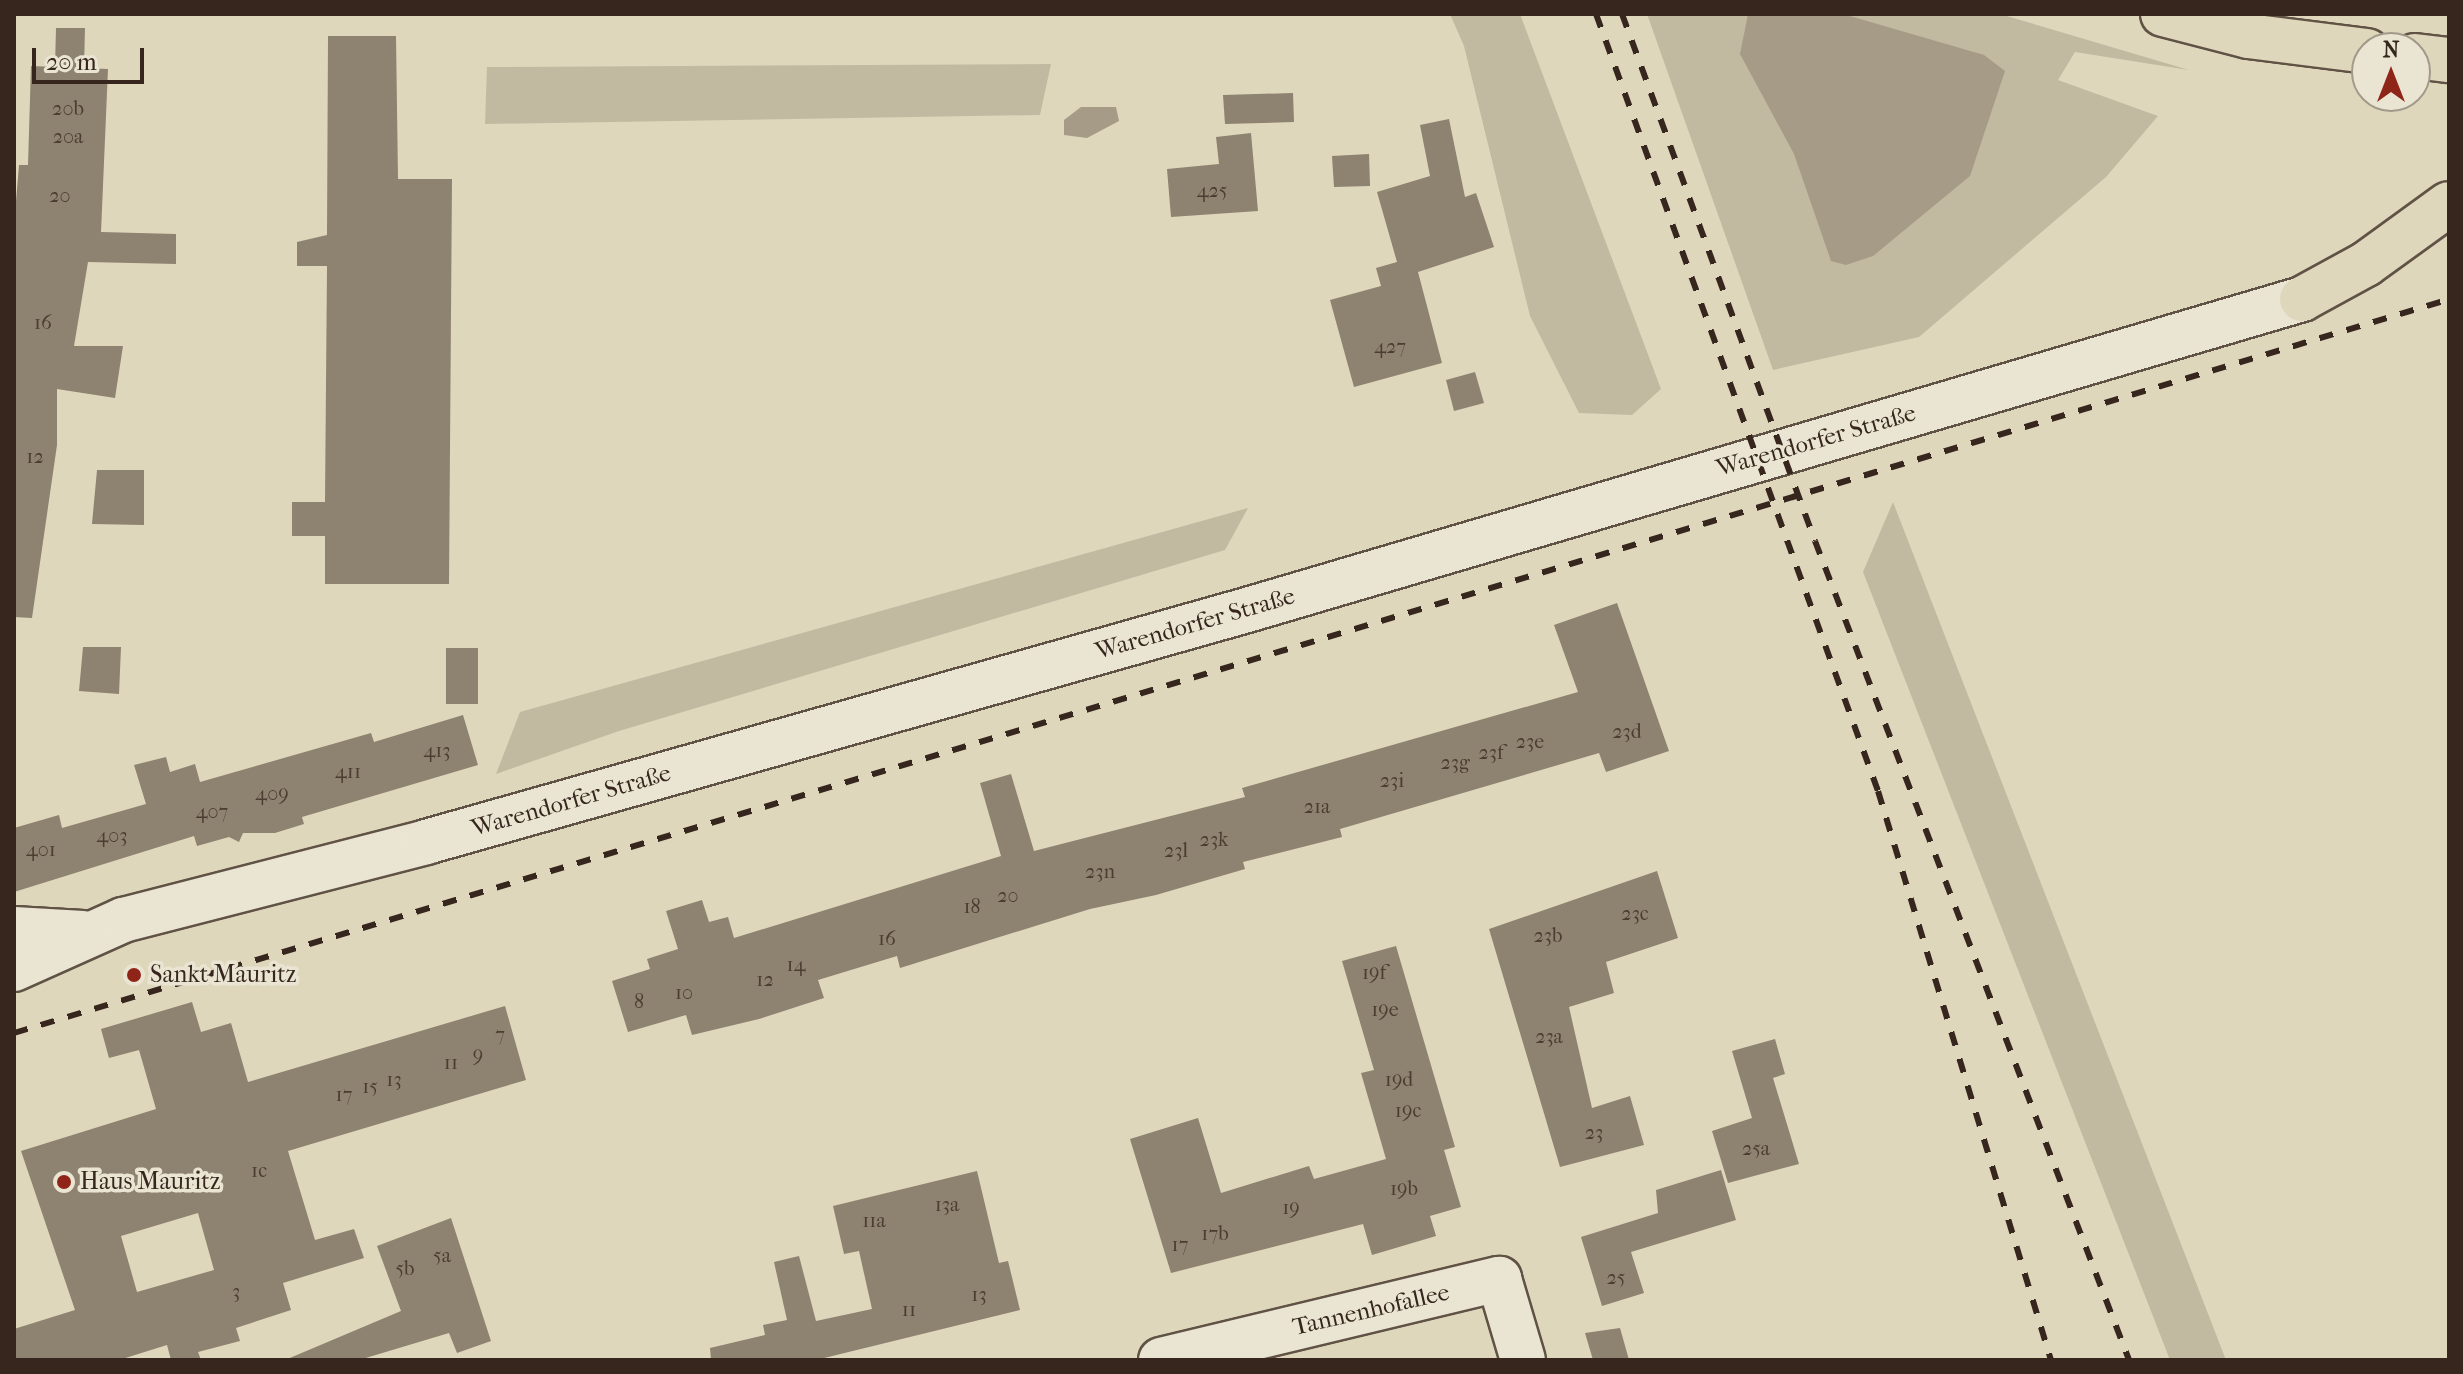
<!DOCTYPE html>
<html>
<head>
<meta charset="utf-8">
<style>
  body { margin:0 }
  #map { position:relative; width:2463px; height:1374px; overflow:hidden; background:#dfd7bc; font-family:"IM FELL French Canon",serif }
  div>[style] { position:absolute }
  .green>* { inset:0; background:#c2b9a1 }
  .water>* { inset:0; background:#a69b86 }
  .building>* { inset:0; background:#8e8270 }
  .roads { filter:drop-shadow(2px 0 #605245) drop-shadow(-2px 0 #605245) drop-shadow(0 2px #605245) drop-shadow(0 -2px #605245) }
  .minor>* { height:44px; margin:-22px; padding:0 22px; transform-origin:22px; border-radius:22px; background:#eae5d3 }
  .secondary>* { height:44px; margin:-22px; padding:0 22px; transform-origin:22px; border-radius:22px; background:#eae5d3 }
  .trunk>* { height:44px; margin:-22px; padding:0 22px; transform-origin:22px; border-radius:22px; background:#dfd7bc }
  .rail>* { height:6px; margin-top:-3px; transform-origin:0; background:repeating-linear-gradient(90deg,#36261d 0 14px,transparent 0 28px) }
  .dots>* { width:22px; height:22px; translate:-50% -50%; box-sizing:border-box; border:4px solid #eae5d3; border-radius:50% }
  span { translate:-50% -50%; white-space:nowrap; text-align:center; line-height:1.15; -webkit-text-stroke:7px #eae5d3; paint-order:stroke }
  .number-label { font-size:20px; color:#4c3d32 }
  .number-label span { -webkit-text-stroke-width:0 }
  .street-label { font-size:24px; color:#36261d }
  .poi-label { font-size:24px; color:#36261d }
  .left { translate:0 -50%; text-align:left }
  .frame { position:absolute; inset:0; border:16px solid #36261d; pointer-events:none }
  .north { position:absolute; left:2351px; top:32px; width:80px; height:80px; box-sizing:border-box; background:#eae5d3; border:2px solid #a2998a; border-radius:50%; rotate:0deg; font-size:22px; font-weight:700; line-height:32px; text-align:center; color:#36261d }
  .north::after { content:''; display:block; margin:auto; width:28px; height:36px; background:#8f2418; clip-path:polygon(50% 0,100% 100%,50% 72%,0 100%) }
  .scale { position:absolute; left:32px; top:48px; width:112px; height:36px; box-sizing:border-box; border:4px solid #36261d; border-top:0; padding-left:10px; font-size:24px; line-height:28px; white-space:nowrap; color:#36261d; -webkit-text-stroke:6px #eae5d3; paint-order:stroke }
</style>
</head>
<body>
<div id="map">
  <div class="green">
    <i style="clip-path:polygon(1450px 14px,1520px 14px,1661px 389px,1632px 415px,1579px 413px,1530px 316px,1464px 46px)"></i>
    <i style="clip-path:polygon(1647px 14px,2000px 14px,2189px 70px,2075px 52px,2058px 80px,2158px 116px,2106px 177px,1919px 337px,1773px 370px)"></i>
    <i style="clip-path:polygon(1051px 64px,1040px 115px,485px 124px,487px 67px)"></i>
    <i style="clip-path:polygon(1893px 502px,2226px 1360px,2170px 1360px,1863px 572px)"></i>
    <i style="clip-path:polygon(1248px 508px,1225px 550px,619px 731px,496px 774px,520px 712px)"></i>
  </div>
  <div class="water">
    <i style="clip-path:polygon(1748px 14px,1843px 14px,1984px 55px,2005px 71px,1970px 176px,1873px 256px,1846px 265px,1831px 261px,1794px 154px,1740px 54px)"></i>
    <i style="clip-path:polygon(1081px 107px,1116px 107px,1119px 121px,1087px 138px,1064px 135px,1064px 120px)"></i>
  </div>
  <div class="building">
    <i style="clip-path:polygon(56px 28px,85px 28px,84px 68px,108px 69px,101px 232px,176px 234px,176px 264px,88px 262px,74px 346px,123px 346px,115px 398px,57px 389px,57px 445px,32px 618px,14px 617px,14px 225px,19px 165px,28px 165px,31px 66px,55px 67px)"></i>
    <i style="clip-path:polygon(328px 36px,396px 36px,398px 179px,452px 179px,449px 584px,325px 584px,325px 536px,292px 536px,292px 502px,325px 502px,327px 266px,297px 266px,297px 242px,327px 235px)"></i>
    <i style="clip-path:polygon(1293px 93px,1294px 122px,1225px 124px,1223px 95px)"></i>
    <i style="clip-path:polygon(1449px 119px,1465px 197px,1476px 193px,1494px 247px,1418px 272px,1442px 363px,1354px 387px,1330px 300px,1381px 286px,1376px 268px,1397px 262px,1377px 192px,1430px 176px,1420px 125px)"></i>
    <i style="clip-path:polygon(1251px 133px,1258px 211px,1171px 217px,1167px 169px,1219px 164px,1216px 137px)"></i>
    <i style="clip-path:polygon(1369px 154px,1370px 186px,1334px 187px,1332px 156px)"></i>
    <i style="clip-path:polygon(1475px 372px,1484px 403px,1454px 411px,1446px 380px)"></i>
    <i style="clip-path:polygon(97px 470px,144px 470px,144px 525px,92px 524px)"></i>
    <i style="clip-path:polygon(1617px 603px,1669px 751px,1606px 772px,1599px 753px,1340px 829px,1342px 837px,1243px 862px,1245px 869px,1156px 895px,1090px 909px,900px 968px,897px 956px,818px 980px,824px 998px,759px 1019px,692px 1035px,686px 1015px,628px 1032px,612px 981px,650px 969px,647px 959px,678px 949px,666px 911px,702px 900px,709px 922px,728px 917px,734px 938px,1001px 856px,980px 783px,1011px 774px,1034px 851px,1245px 797px,1242px 788px,1578px 692px,1554px 625px)"></i>
    <i style="clip-path:polygon(83px 647px,121px 647px,119px 694px,79px 691px)"></i>
    <i style="clip-path:polygon(446px 648px,478px 648px,478px 704px,446px 704px)"></i>
    <i style="clip-path:polygon(463px 715px,478px 765px,302px 817px,304px 824px,275px 833px,243px 833px,239px 842px,229px 837px,197px 846px,194px 836px,14px 892px,14px 828px,59px 815px,62px 828px,146px 804px,134px 765px,166px 757px,170px 772px,195px 764px,200px 782px,371px 733px,374px 742px)"></i>
    <i style="clip-path:polygon(1657px 871px,1678px 938px,1606px 962px,1614px 993px,1569px 1007px,1592px 1108px,1630px 1096px,1644px 1145px,1560px 1167px,1489px 929px)"></i>
    <i style="clip-path:polygon(1396px 946px,1455px 1147px,1444px 1150px,1461px 1207px,1430px 1216px,1436px 1236px,1372px 1255px,1363px 1224px,1171px 1273px,1130px 1139px,1198px 1118px,1221px 1193px,1309px 1166px,1314px 1179px,1386px 1159px,1361px 1073px,1374px 1070px,1342px 961px)"></i>
    <i style="clip-path:polygon(evenodd,192px 1002px,201px 1032px,231px 1023px,248px 1082px,505px 1006px,526px 1080px,288px 1151px,315px 1240px,354px 1229px,364px 1258px,283px 1283px,291px 1310px,236px 1328px,240px 1341px,198px 1352px,201px 1360px,171px 1360px,167px 1345px,119px 1360px,14px 1360px,14px 1329px,75px 1310px,21px 1151px,156px 1109px,139px 1050px,109px 1058px,101px 1029px,192px 1002px,198px 1213px,214px 1270px,137px 1292px,121px 1236px,198px 1213px)"></i>
    <i style="clip-path:polygon(1775px 1039px,1785px 1074px,1773px 1078px,1799px 1164px,1728px 1183px,1712px 1131px,1752px 1118px,1732px 1051px)"></i>
    <i style="clip-path:polygon(1721px 1170px,1736px 1220px,1631px 1252px,1644px 1293px,1602px 1306px,1581px 1237px,1658px 1213px,1656px 1190px)"></i>
    <i style="clip-path:polygon(977px 1171px,999px 1263px,1008px 1261px,1020px 1310px,816px 1360px,711px 1360px,710px 1348px,765px 1335px,763px 1325px,787px 1320px,774px 1262px,799px 1256px,816px 1321px,872px 1309px,859px 1251px,844px 1254px,833px 1206px)"></i>
    <i style="clip-path:polygon(451px 1218px,491px 1341px,457px 1353px,449px 1333px,359px 1360px,285px 1360px,401px 1311px,377px 1246px)"></i>
    <i style="clip-path:polygon(1620px 1328px,1629px 1360px,1593px 1360px,1585px 1333px)"></i>
  </div>
  <div class="roads">
    <div class="minor">
      <i style="left:1161px;top:1360px;width:348px;rotate:-13.5deg"></i>
      <i style="left:1499px;top:1279px;width:84px;rotate:73.5deg"></i>
    </div>
    <div class="secondary">
      <i style="left:14px;top:929px;width:69px;rotate:3.3deg"></i>
      <i style="left:14px;top:969px;width:120px;rotate:-24.2deg"></i>
      <i style="left:123px;top:920px;width:313px;rotate:-14.4deg"></i>
      <i style="left:426px;top:842px;width:853px;rotate:-15.78deg"></i>
      <i style="left:1247px;top:610px;width:1100px;rotate:-16.42deg"></i>
    </div>
    <div class="trunk">
      <i style="left:2163px;top:14px;width:88px;rotate:14.5deg"></i>
      <i style="left:2248px;top:36px;width:120px;rotate:7.2deg"></i>
      <i style="left:2415px;top:56px;width:34px;rotate:7deg"></i>
      <i style="left:2302px;top:299px;width:73px;rotate:-28.7deg"></i>
      <i style="left:2366px;top:264px;width:102px;rotate:-35.9deg"></i>
    </div>
  </div>
  <div class="rail">
    <i style="left:1596px;top:14px;width:827px;rotate:70.05deg"></i>
    <i style="left:1878px;top:791px;width:595px;rotate:73.09deg"></i>
    <i style="left:1622px;top:14px;width:561px;rotate:69.89deg"></i>
    <i style="left:1815px;top:541px;width:877px;rotate:69.02deg"></i>
    <i style="left:14px;top:1033px;width:2543px;rotate:-16.77deg"></i>
  </div>
  <div class="dots">
    <i style="left:134px;top:975px;background:#8f2418"></i>
    <i style="left:64px;top:1182px;background:#8f2418"></i>
  </div>
  <div class="number-label">
    <span style="left:68px;top:108px">20b</span>
    <span style="left:68px;top:136px">20a</span>
    <span style="left:1212px;top:190px">425</span>
    <span style="left:60px;top:195px">20</span>
    <span style="left:43px;top:322px">16</span>
    <span style="left:1390px;top:346px">427</span>
    <span style="left:35px;top:456px">12</span>
    <span style="left:1627px;top:731px">23d</span>
    <span style="left:1530px;top:741px">23e</span>
    <span style="left:437px;top:750px">413</span>
    <span style="left:1491px;top:752px">23f</span>
    <span style="left:1455px;top:762px">23g</span>
    <span style="left:348px;top:771px">411</span>
    <span style="left:1392px;top:780px">23i</span>
    <span style="left:272px;top:793px">409</span>
    <span style="left:1317px;top:806px">21a</span>
    <span style="left:212px;top:811px">407</span>
    <span style="left:112px;top:835px">403</span>
    <span style="left:1214px;top:839px">23k</span>
    <span style="left:41px;top:849px">401</span>
    <span style="left:1176px;top:850px">23l</span>
    <span style="left:1100px;top:871px">23n</span>
    <span style="left:1008px;top:895px">20</span>
    <span style="left:972px;top:906px">18</span>
    <span style="left:1635px;top:913px">23c</span>
    <span style="left:1548px;top:935px">23b</span>
    <span style="left:887px;top:938px">16</span>
    <span style="left:796px;top:964px">14</span>
    <span style="left:1374px;top:972px">19f</span>
    <span style="left:765px;top:979px">12</span>
    <span style="left:684px;top:992px">10</span>
    <span style="left:639px;top:1001px">8</span>
    <span style="left:1385px;top:1009px">19e</span>
    <span style="left:500px;top:1034px">7</span>
    <span style="left:1549px;top:1036px">23a</span>
    <span style="left:478px;top:1054px">9</span>
    <span style="left:451px;top:1062px">11</span>
    <span style="left:394px;top:1079px">13</span>
    <span style="left:1399px;top:1079px">19d</span>
    <span style="left:370px;top:1086px">15</span>
    <span style="left:344px;top:1094px">17</span>
    <span style="left:1408px;top:1110px">19c</span>
    <span style="left:1594px;top:1132px">23</span>
    <span style="left:1756px;top:1148px">25a</span>
    <span style="left:259px;top:1170px">1c</span>
    <span style="left:1404px;top:1188px">19b</span>
    <span style="left:947px;top:1204px">13a</span>
    <span style="left:1291px;top:1207px">19</span>
    <span style="left:874px;top:1220px">11a</span>
    <span style="left:1215px;top:1233px">17b</span>
    <span style="left:1180px;top:1244px">17</span>
    <span style="left:442px;top:1255px">5a</span>
    <span style="left:405px;top:1268px">5b</span>
    <span style="left:1616px;top:1277px">25</span>
    <span style="left:236px;top:1291px">3</span>
    <span style="left:979px;top:1294px">13</span>
    <span style="left:909px;top:1309px">11</span>
  </div>
  <div class="street-label">
    <span style="left:1816px;top:441px;rotate:-16deg">Warendorfer Straße</span>
    <span style="left:1195px;top:624px;rotate:-16deg">Warendorfer Straße</span>
    <span style="left:571px;top:801px;rotate:-16deg">Warendorfer Straße</span>
    <span style="left:1371px;top:1310px;rotate:-13deg">Tannenhofallee</span>
  </div>
  <div class="poi-label">
    <span class="left" style="left:150px;top:975px">Sankt Mauritz</span>
    <span class="left" style="left:80px;top:1182px">Haus Mauritz</span>
  </div>
  <div class="frame"></div>
  <div class="north">N</div>
  <div class="scale">20 m</div>
</div>
</body>
</html>
